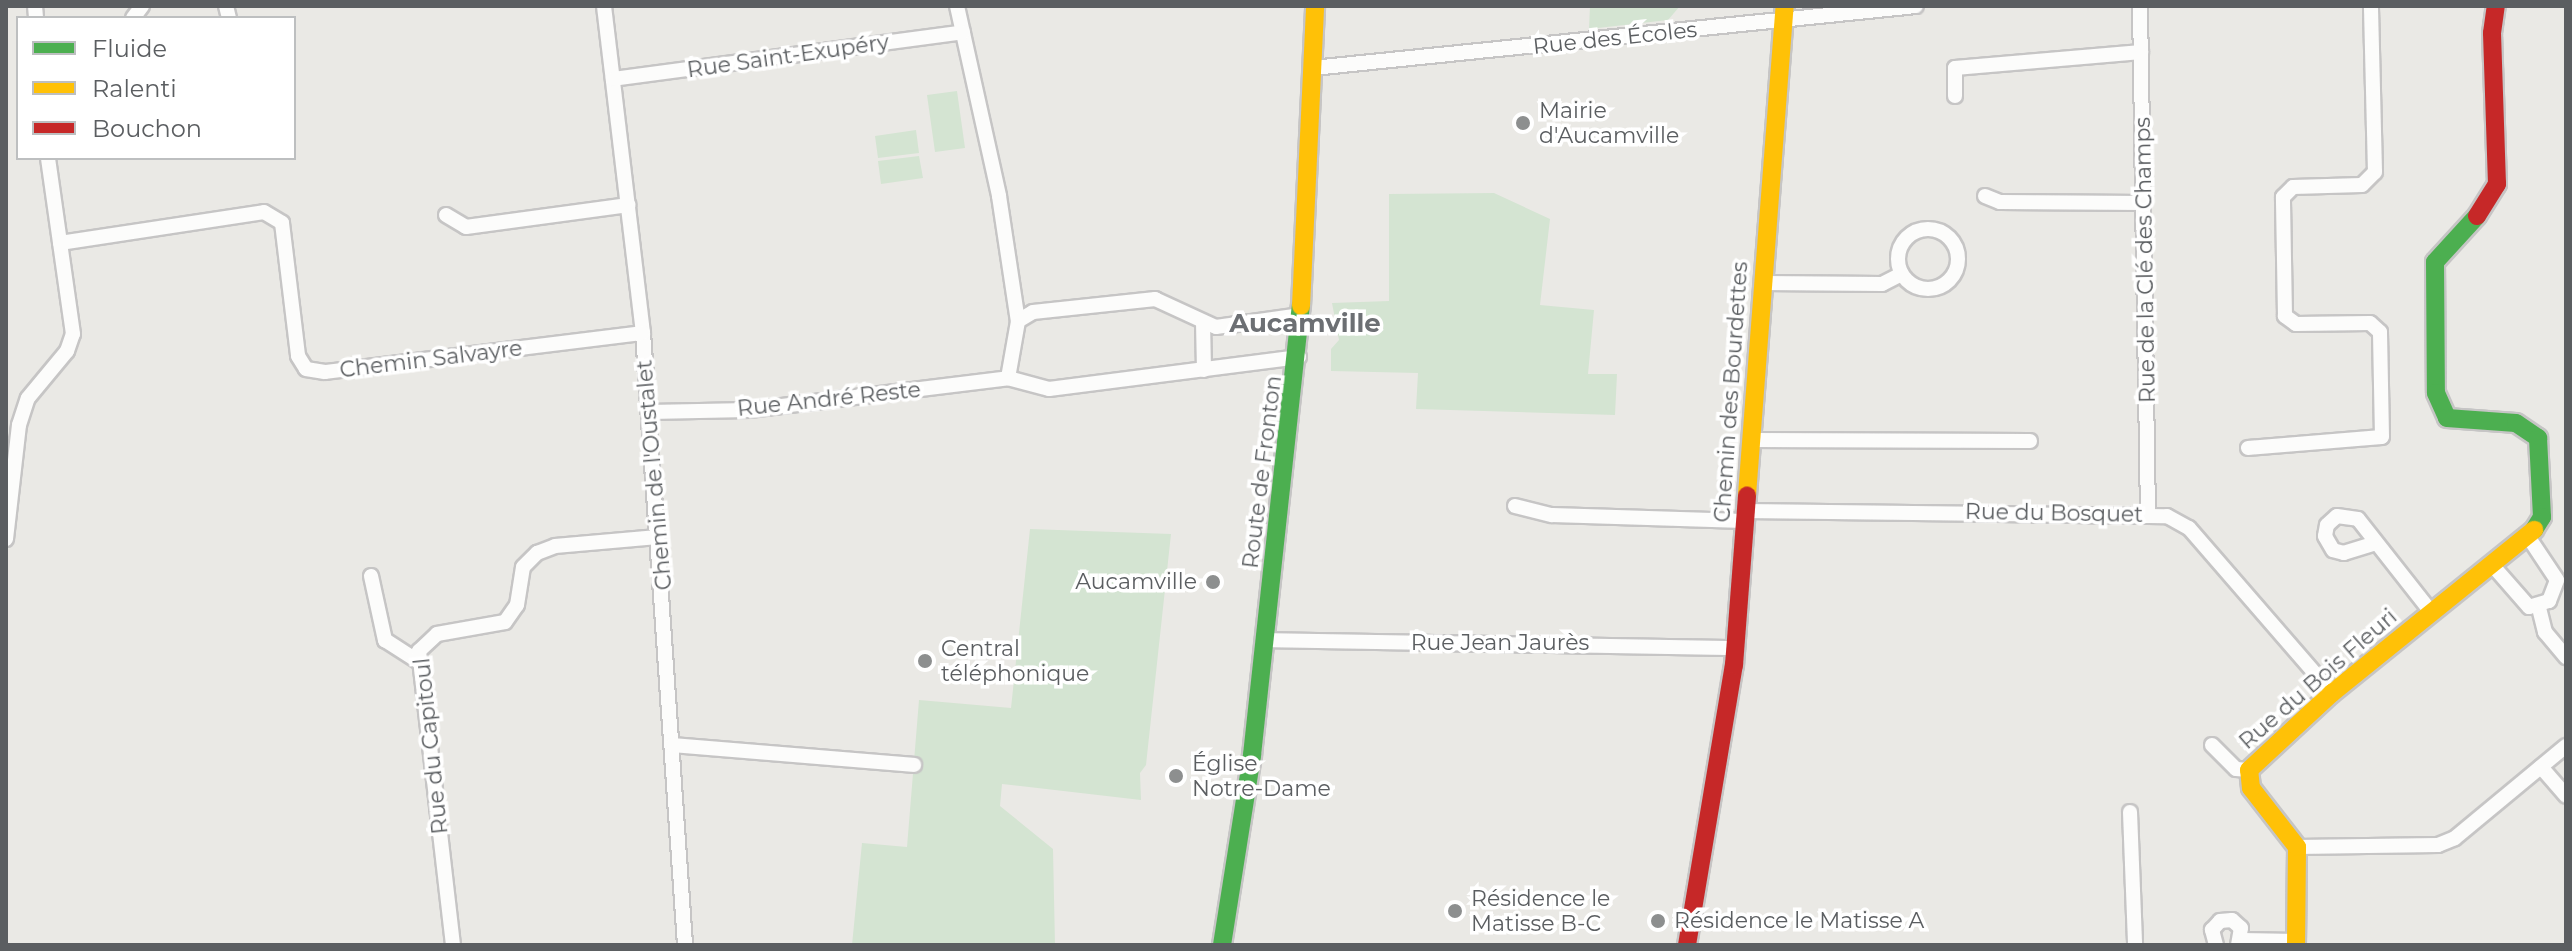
<!DOCTYPE html>
<html>
<head>
<meta charset="utf-8">
<style>
  body { margin:0 }
  #map { position:relative; width:2572px; height:951px; overflow:hidden; background:#eae9e5; font-family:Montserrat,sans-serif }
  div>[style] { position:absolute }
  .green>* { inset:0; background:#d4e4d2 }
  .roads { filter:drop-shadow(2px 0 #c6c5c5) drop-shadow(-2px 0 #c6c5c5) drop-shadow(0 2px #c6c5c5) drop-shadow(0 -2px #c6c5c5) }
  .street>* { height:14px; margin:-7px; padding:0 7px; transform-origin:7px; border-radius:7px; background:#fcfcfb }
  .street>.ring { margin:-7px; padding:0; box-sizing:content-box; background:none; border:14px solid #fcfcfb; border-radius:50% }
  .fast>* { height:18px; margin:-9px; padding:0 9px; transform-origin:9px; border-radius:9px; background:#4caf50 }
  .slow>* { height:18px; margin:-9px; padding:0 9px; transform-origin:9px; border-radius:9px; background:#ffc107 }
  .jam>* { height:18px; margin:-9px; padding:0 9px; transform-origin:9px; border-radius:9px; background:#c62828 }
  .dots>* { width:22px; height:22px; translate:-50% -50%; box-sizing:border-box; border:4px solid #fff; border-radius:50% }
  span { translate:-50% -50%; white-space:nowrap; text-align:center; line-height:1.15; -webkit-text-stroke:7px #fff; paint-order:stroke }
  .street-label { font-size:22px; color:#5b5e61 }
  .poi-label { font-size:22px; color:#5b5e61 }
  .left { translate:0 -50%; text-align:left }
  .right { translate:-100% -50%; text-align:right }
  .quarter-label { font-size:26px; color:#6c6f73; font-weight:700 }
  .frame { position:absolute; inset:0; border:8px solid #5b5e61; pointer-events:none }
  .legend { position:absolute; left:16px; top:16px; width:280px; height:144px; box-sizing:border-box; background:#fff; border:2px solid #bdbfc0; margin:0; padding:10px 14px; list-style:none; font-size:24px; color:#5b5e61 }
  .legend li { display:flex; align-items:center; gap:16px; height:40px }
  .legend b { width:40px; border:2px solid #bdbfc0 }
</style>
</head>
<body>
<div id="map">
  <div class="green">
    <i style="clip-path:polygon(1590px 6px,1680px 6px,1668px 20px,1589px 29px)"></i>
    <i style="clip-path:polygon(957px 91px,965px 148px,935px 152px,927px 95px)"></i>
    <i style="clip-path:polygon(916px 130px,919px 153px,878px 158px,875px 136px)"></i>
    <i style="clip-path:polygon(919px 156px,923px 178px,881px 184px,878px 161px)"></i>
    <i style="clip-path:polygon(1494px 193px,1550px 219px,1540px 305px,1594px 310px,1588px 374px,1617px 374px,1615px 415px,1416px 409px,1418px 373px,1331px 371px,1331px 349px,1339px 340px,1332px 303px,1389px 301px,1389px 194px)"></i>
    <i style="clip-path:polygon(1030px 529px,1171px 534px,1146px 765px,1140px 773px,1141px 800px,1002px 784px,1000px 806px,1053px 849px,1055px 945px,852px 945px,862px 843px,907px 847px,919px 700px,1011px 708px)"></i>
  </div>
  <div class="roads">
    <div class="street">
      <i style="left:35px;top:6px;width:12px;rotate:85deg"></i>
      <i style="left:226px;top:6px;width:12px;rotate:76deg"></i>
      <i style="left:604px;top:6px;width:329px;rotate:83.2deg"></i>
      <i style="left:643px;top:333px;width:613px;rotate:86.07deg"></i>
      <i style="left:957px;top:6px;width:195px;rotate:77.5deg"></i>
      <i style="left:999px;top:196px;width:126px;rotate:81.4deg"></i>
      <i style="left:2140px;top:6px;width:508px;rotate:89.1deg"></i>
      <i style="left:133px;top:18px;width:15px;rotate:-53deg"></i>
      <i style="left:1313px;top:68px;width:606px;rotate:-5.87deg"></i>
      <i style="left:613px;top:79px;width:353px;rotate:-7.6deg"></i>
      <i style="left:1955px;top:96px;width:28px;rotate:-90deg"></i>
      <i style="left:1955px;top:68px;width:187px;rotate:-4.9deg"></i>
      <i style="left:1985px;top:196px;width:16px;rotate:22deg"></i>
      <i style="left:2000px;top:202px;width:143px;rotate:0.4deg"></i>
      <i style="left:446px;top:215px;width:23px;rotate:31deg"></i>
      <i style="left:466px;top:227px;width:164px;rotate:-7.7deg"></i>
      <i class="ring" style="left:1898px;top:229px;width:46px;height:46px"></i>
      <i style="left:60px;top:243px;width:206px;rotate:-8.6deg"></i>
      <i style="left:264px;top:212px;width:21px;rotate:31deg"></i>
      <i style="left:282px;top:223px;width:134px;rotate:83.1deg"></i>
      <i style="left:298px;top:356px;width:15px;rotate:58deg"></i>
      <i style="left:306px;top:369px;width:19px;rotate:9deg"></i>
      <i style="left:325px;top:372px;width:320px;rotate:-7deg"></i>
      <i style="left:1763px;top:283px;width:119px;rotate:0.5deg"></i>
      <i style="left:1882px;top:284px;width:22px;rotate:-27deg"></i>
      <i style="left:1203px;top:322px;width:48px;rotate:88.8deg"></i>
      <i style="left:1299px;top:357px;width:252px;rotate:172.7deg"></i>
      <i style="left:1049px;top:389px;width:42px;rotate:-165deg"></i>
      <i style="left:1008px;top:378px;width:58px;rotate:-80deg"></i>
      <i style="left:1018px;top:321px;width:17px;rotate:-31deg"></i>
      <i style="left:1033px;top:312px;width:123px;rotate:-6.1deg"></i>
      <i style="left:1155px;top:299px;width:67px;rotate:24.7deg"></i>
      <i style="left:1216px;top:327px;width:86px;rotate:-8deg"></i>
      <i style="left:649px;top:412px;width:100px;rotate:-1.1deg"></i>
      <i style="left:749px;top:410px;width:261px;rotate:-7deg"></i>
      <i style="left:1752px;top:440px;width:278px;rotate:0.2deg"></i>
      <i style="left:2248px;top:448px;width:134px;rotate:-4.7deg"></i>
      <i style="left:2382px;top:437px;width:105px;rotate:-91.1deg"></i>
      <i style="left:2380px;top:332px;width:13px;rotate:-138deg"></i>
      <i style="left:2370px;top:323px;width:74px;rotate:179.2deg"></i>
      <i style="left:2296px;top:324px;width:14px;rotate:-144deg"></i>
      <i style="left:2285px;top:316px;width:119px;rotate:-91deg"></i>
      <i style="left:2283px;top:197px;width:14px;rotate:-45deg"></i>
      <i style="left:2293px;top:187px;width:69px;rotate:-1.7deg"></i>
      <i style="left:2362px;top:185px;width:18px;rotate:-45deg"></i>
      <i style="left:2375px;top:172px;width:166px;rotate:-91.4deg"></i>
      <i style="left:1515px;top:506px;width:38px;rotate:14deg"></i>
      <i style="left:1552px;top:515px;width:192px;rotate:1.8deg"></i>
      <i style="left:1745px;top:511px;width:422px;rotate:0.7deg"></i>
      <i style="left:2167px;top:516px;width:25px;rotate:29deg"></i>
      <i style="left:2189px;top:528px;width:218px;rotate:49.1deg"></i>
      <i style="left:6px;top:539px;width:115px;rotate:-83.5deg"></i>
      <i style="left:19px;top:425px;width:28px;rotate:-72deg"></i>
      <i style="left:28px;top:398px;width:61px;rotate:-50.3deg"></i>
      <i style="left:67px;top:351px;width:18px;rotate:-71deg"></i>
      <i style="left:73px;top:334px;width:178px;rotate:-98.1deg"></i>
      <i style="left:2376px;top:543px;width:34px;rotate:163deg"></i>
      <i style="left:2344px;top:553px;width:11px;rotate:-165deg"></i>
      <i style="left:2333px;top:550px;width:16px;rotate:-120deg"></i>
      <i style="left:2325px;top:536px;width:11px;rotate:-80deg"></i>
      <i style="left:2327px;top:525px;width:13px;rotate:-42deg"></i>
      <i style="left:2337px;top:516px;width:21px;rotate:8deg"></i>
      <i style="left:2358px;top:519px;width:120px;rotate:51.8deg"></i>
      <i style="left:2494px;top:567px;width:53px;rotate:48.8deg"></i>
      <i style="left:2529px;top:607px;width:21px;rotate:-17deg"></i>
      <i style="left:2549px;top:601px;width:22px;rotate:-69deg"></i>
      <i style="left:2557px;top:580px;width:50px;rotate:-123.7deg"></i>
      <i style="left:371px;top:576px;width:66px;rotate:77.7deg"></i>
      <i style="left:385px;top:640px;width:40px;rotate:32.9deg"></i>
      <i style="left:2539px;top:608px;width:25px;rotate:76deg"></i>
      <i style="left:2545px;top:632px;width:33px;rotate:50deg"></i>
      <i style="left:1266px;top:640px;width:469px;rotate:1deg"></i>
      <i style="left:673px;top:745px;width:242px;rotate:4.7deg"></i>
      <i style="left:2212px;top:745px;width:34px;rotate:45deg"></i>
      <i style="left:2236px;top:769px;width:13px;rotate:4deg"></i>
      <i style="left:2541px;top:767px;width:38px;rotate:49deg"></i>
      <i style="left:2130px;top:812px;width:133px;rotate:87.8deg"></i>
      <i style="left:2297px;top:847px;width:141px;rotate:-0.8deg"></i>
      <i style="left:2438px;top:845px;width:18px;rotate:-22deg"></i>
      <i style="left:2455px;top:838px;width:144px;rotate:-39.7deg"></i>
      <i style="left:2242px;top:940px;width:54px;rotate:1.1deg"></i>
      <i style="left:453px;top:945px;width:296px;rotate:-96.6deg"></i>
      <i style="left:419px;top:651px;width:25px;rotate:-43deg"></i>
      <i style="left:437px;top:634px;width:69px;rotate:-10deg"></i>
      <i style="left:505px;top:622px;width:21px;rotate:-55deg"></i>
      <i style="left:517px;top:605px;width:38px;rotate:-81deg"></i>
      <i style="left:523px;top:567px;width:20px;rotate:-45deg"></i>
      <i style="left:537px;top:553px;width:19px;rotate:-21deg"></i>
      <i style="left:555px;top:546px;width:103px;rotate:-5deg"></i>
      <i style="left:2216px;top:945px;width:16px;rotate:-105deg"></i>
      <i style="left:2212px;top:930px;width:12px;rotate:-48deg"></i>
      <i style="left:2220px;top:921px;width:12px;rotate:-5deg"></i>
      <i style="left:2232px;top:920px;width:12px;rotate:42deg"></i>
      <i style="left:2241px;top:928px;width:17px;rotate:100deg"></i>
    </div>
    <div class="fast">
      <i style="left:2477px;top:216px;width:62px;rotate:132.4deg"></i>
      <i style="left:2435px;top:262px;width:131px;rotate:89.6deg"></i>
      <i style="left:2436px;top:393px;width:27px;rotate:66deg"></i>
      <i style="left:2447px;top:418px;width:69px;rotate:4.1deg"></i>
      <i style="left:2516px;top:423px;width:27px;rotate:34deg"></i>
      <i style="left:2538px;top:438px;width:79px;rotate:87.1deg"></i>
      <i style="left:2542px;top:517px;width:15px;rotate:122deg"></i>
      <i style="left:1222px;top:945px;width:192px;rotate:-81deg"></i>
      <i style="left:1252px;top:755px;width:452px;rotate:-83.8deg"></i>
    </div>
    <div class="slow">
      <i style="left:1301px;top:306px;width:300px;rotate:-87.3deg"></i>
      <i style="left:1747px;top:495px;width:490px;rotate:-85.6deg"></i>
      <i style="left:2296px;top:945px;width:98px;rotate:-89.4deg"></i>
      <i style="left:2297px;top:847px;width:75px;rotate:-127.9deg"></i>
      <i style="left:2251px;top:788px;width:18px;rotate:-96deg"></i>
      <i style="left:2249px;top:770px;width:113px;rotate:-42.9deg"></i>
      <i style="left:2332px;top:693px;width:260px;rotate:-38.9deg"></i>
    </div>
    <div class="jam">
      <i style="left:2477px;top:216px;width:38px;rotate:-58deg"></i>
      <i style="left:2497px;top:184px;width:151px;rotate:-91.9deg"></i>
      <i style="left:2492px;top:33px;width:27px;rotate:-82deg"></i>
      <i style="left:1687px;top:945px;width:284px;rotate:-80.5deg"></i>
      <i style="left:1734px;top:665px;width:170px;rotate:-85.6deg"></i>
    </div>
  </div>
  <div class="dots">
    <i style="left:1523px;top:123px;background:#8d8f8f"></i>
    <i style="left:1213px;top:582px;background:#8d8f8f"></i>
    <i style="left:925px;top:661px;background:#8d8f8f"></i>
    <i style="left:1176px;top:776px;background:#8d8f8f"></i>
    <i style="left:1455px;top:911px;background:#8d8f8f"></i>
    <i style="left:1658px;top:921px;background:#8d8f8f"></i>
  </div>
  <div class="street-label">
    <span style="left:1615px;top:38px;rotate:-6deg">Rue des Écoles</span>
    <span style="left:788px;top:56px;rotate:-8deg">Rue Saint-Exupéry</span>
    <span style="left:2145px;top:260px;rotate:-91deg">Rue de la Clé des Champs</span>
    <span style="left:431px;top:359px;rotate:-7deg">Chemin Salvayre</span>
    <span style="left:1731px;top:392px;rotate:-86deg">Chemin des Bourdettes</span>
    <span style="left:829px;top:399px;rotate:-6deg">Rue André Reste</span>
    <span style="left:1262px;top:472px;rotate:-83deg">Route de Fronton</span>
    <span style="left:654px;top:475px;rotate:-95deg">Chemin de l'Oustalet</span>
    <span style="left:2054px;top:513px;rotate:1deg">Rue du Bosquet</span>
    <span style="left:1500px;top:643px">Rue Jean Jaurès</span>
    <span style="left:2318px;top:679px;rotate:-41deg">Rue du Bois Fleuri</span>
    <span style="left:431px;top:746px;rotate:-96deg">Rue du Capitoul</span>
  </div>
  <div class="poi-label">
    <span class="left" style="left:1539px;top:123px">Mairie<br>d'Aucamville</span>
    <span class="right" style="left:1197px;top:582px">Aucamville</span>
    <span class="left" style="left:941px;top:661px">Central<br>téléphonique</span>
    <span class="left" style="left:1192px;top:776px">Église<br>Notre-Dame</span>
    <span class="left" style="left:1471px;top:911px">Résidence le<br>Matisse B-C</span>
    <span class="left" style="left:1674px;top:921px">Résidence le Matisse A</span>
  </div>
  <div class="quarter-label">
    <span style="left:1305px;top:324px">Aucamville</span>
  </div>
  <div class="frame"></div>
  <ul class="legend">
  <li><b style="height:10px;background:#4caf50"></b>Fluide</li>
  <li><b style="height:10px;background:#ffc107"></b>Ralenti</li>
  <li><b style="height:10px;background:#c62828"></b>Bouchon</li>
  </ul>
</div>
</body>
</html>
